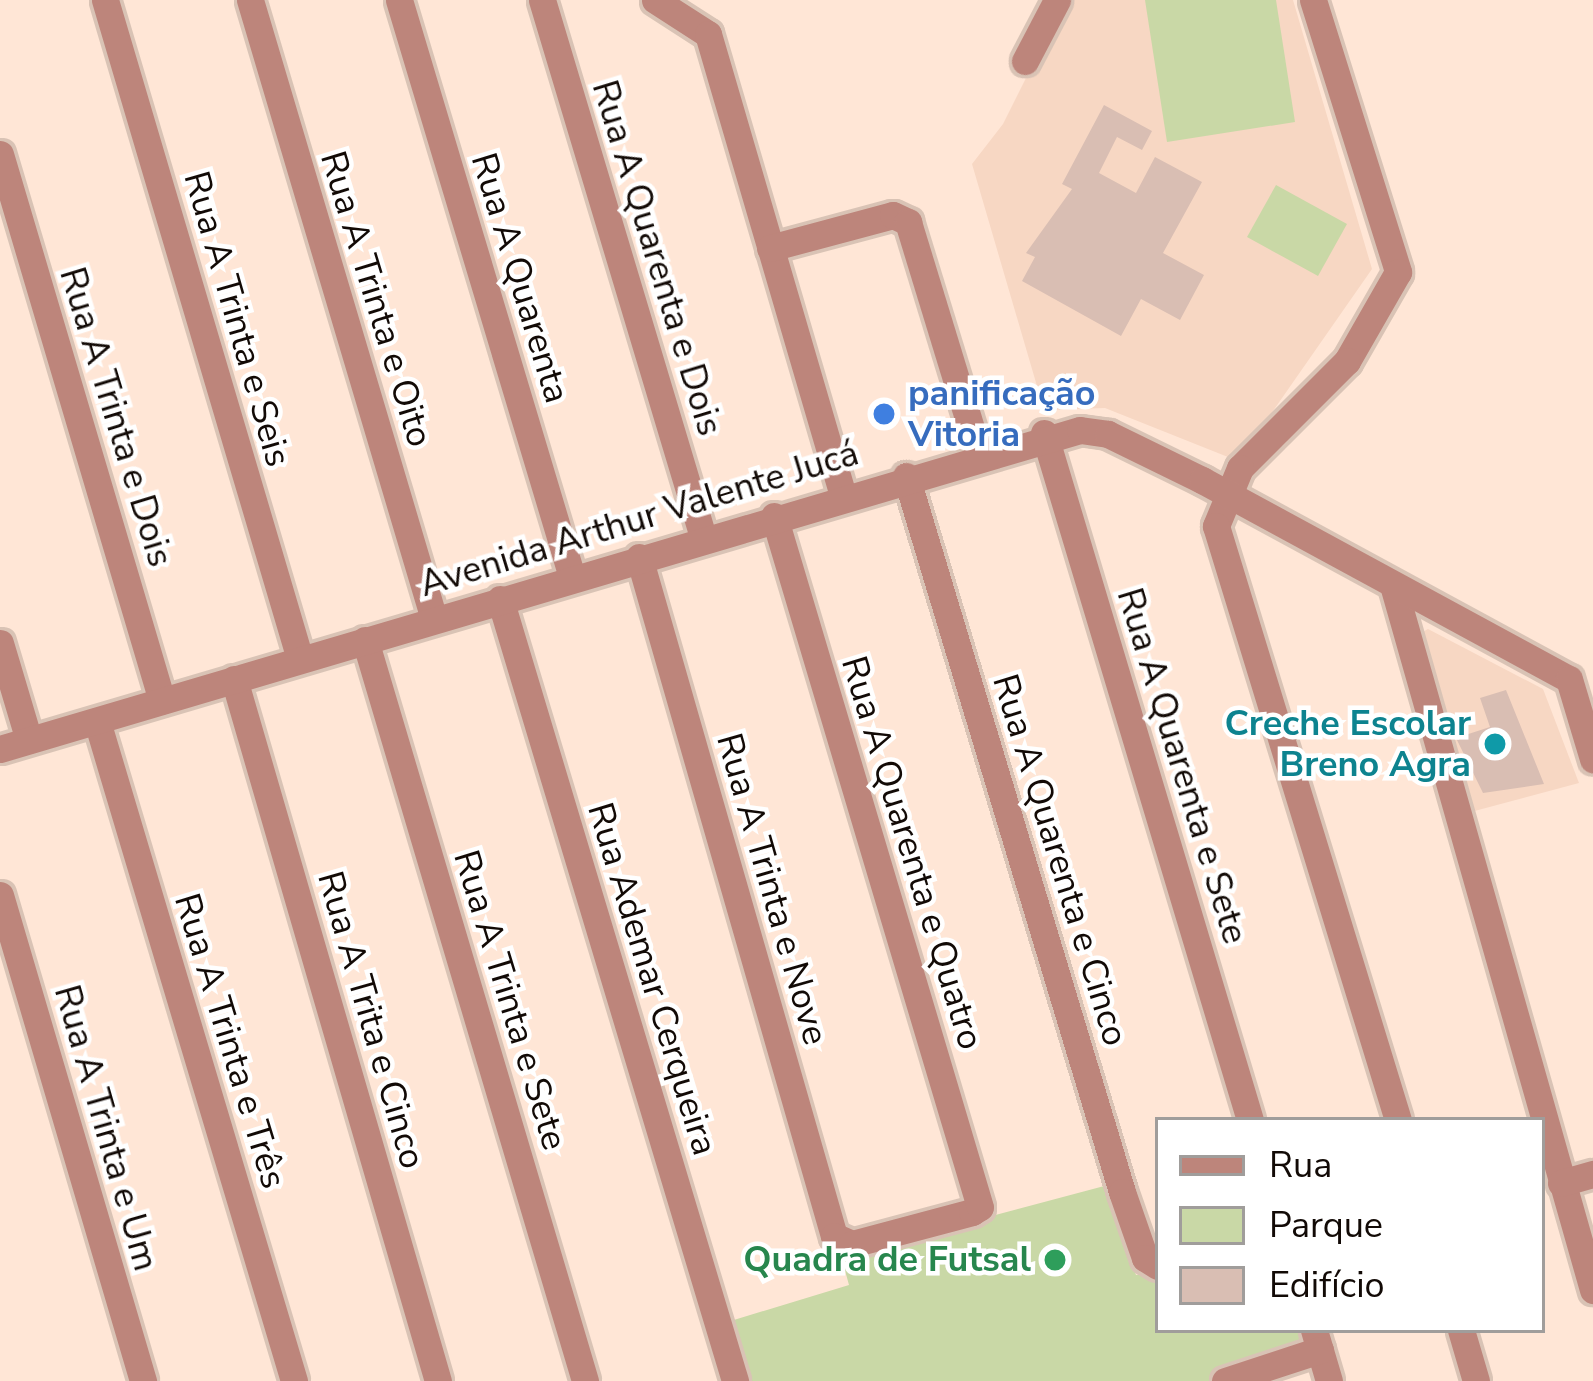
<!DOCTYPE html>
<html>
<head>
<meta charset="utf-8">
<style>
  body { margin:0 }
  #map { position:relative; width:1593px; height:1381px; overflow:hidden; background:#ffe6d6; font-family:"Nunito Sans",sans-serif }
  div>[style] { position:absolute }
  .built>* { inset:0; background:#f7d7c3 }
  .green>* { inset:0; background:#c9d8a6 }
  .building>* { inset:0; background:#d9beb3 }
  .roads { filter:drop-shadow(3px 0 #d9c3b5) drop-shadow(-3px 0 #d9c3b5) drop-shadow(0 3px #d9c3b5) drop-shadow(0 -3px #d9c3b5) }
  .minor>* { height:27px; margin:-13.5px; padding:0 13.5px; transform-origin:13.5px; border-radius:13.5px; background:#bd857b }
  .dots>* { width:33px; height:33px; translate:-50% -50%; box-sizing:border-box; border:6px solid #fff; border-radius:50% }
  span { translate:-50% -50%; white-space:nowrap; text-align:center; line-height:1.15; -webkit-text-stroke:9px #fff; paint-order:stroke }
  .street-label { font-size:36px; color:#120a06 }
  .shop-label { font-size:36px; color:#366cbe; font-weight:700 }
  .left { translate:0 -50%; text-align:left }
  .culture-label { font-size:36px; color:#0d838f; font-weight:700 }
  .right { translate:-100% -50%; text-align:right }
  .leisure-label { font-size:36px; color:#27864d; font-weight:700 }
  .legend { position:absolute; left:1155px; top:1117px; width:390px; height:216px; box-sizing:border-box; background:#fff; border:3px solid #a09d9b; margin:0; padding:15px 21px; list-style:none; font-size:36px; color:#120a06 }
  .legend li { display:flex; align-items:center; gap:24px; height:60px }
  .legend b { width:60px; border:3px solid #a09d9b }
</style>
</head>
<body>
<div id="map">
  <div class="built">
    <i style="clip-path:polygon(1065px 0,1293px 0,1372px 269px,1238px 461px,1105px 408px,1044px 410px,972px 164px,1003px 124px)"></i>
    <i style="clip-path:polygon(1428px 629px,1543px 689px,1579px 783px,1467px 813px,1419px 634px)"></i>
  </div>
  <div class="green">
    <i style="clip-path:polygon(1145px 0,1276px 0,1295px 122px,1167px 142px)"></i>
    <i style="clip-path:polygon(1276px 185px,1347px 224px,1318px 276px,1247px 237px)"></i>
    <i style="clip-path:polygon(1108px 1185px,1136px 1275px,1158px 1269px,1158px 1330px,1310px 1330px,1316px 1349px,1215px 1381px,742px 1381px,724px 1323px,849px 1285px,841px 1256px)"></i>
  </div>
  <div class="building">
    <i style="clip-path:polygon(1104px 105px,1152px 131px,1142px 150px,1117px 137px,1099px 173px,1136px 193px,1155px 157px,1202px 182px,1163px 253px,1204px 275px,1180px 320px,1141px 299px,1121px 336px,1022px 281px,1035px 257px,1026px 253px,1072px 189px,1062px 184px)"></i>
    <i style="clip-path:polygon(1506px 690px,1544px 784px,1483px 793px,1456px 738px,1490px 727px,1480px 698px)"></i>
  </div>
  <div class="roads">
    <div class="minor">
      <i style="left:105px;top:0;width:687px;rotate:73.52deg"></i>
      <i style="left:250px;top:0;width:646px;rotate:73.45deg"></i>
      <i style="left:399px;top:0;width:602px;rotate:73.31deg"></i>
      <i style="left:542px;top:0;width:561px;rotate:73.31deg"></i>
      <i style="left:655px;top:0;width:63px;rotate:32.7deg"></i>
      <i style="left:708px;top:34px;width:480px;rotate:73.7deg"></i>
      <i style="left:1313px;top:0;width:285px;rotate:72.6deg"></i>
      <i style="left:1398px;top:272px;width:103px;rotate:119.8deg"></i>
      <i style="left:1347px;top:361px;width:151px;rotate:135deg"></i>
      <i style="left:1240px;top:468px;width:63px;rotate:112.5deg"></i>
      <i style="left:1216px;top:526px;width:621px;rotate:72.97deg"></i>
      <i style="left:1025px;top:61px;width:69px;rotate:-62.3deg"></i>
      <i style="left:0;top:154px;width:570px;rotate:73.5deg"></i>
      <i style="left:770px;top:248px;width:127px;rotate:-15deg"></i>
      <i style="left:893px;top:215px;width:17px;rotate:25deg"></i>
      <i style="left:908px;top:222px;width:243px;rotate:73deg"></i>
      <i style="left:1044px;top:433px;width:717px;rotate:73.31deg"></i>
      <i style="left:906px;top:476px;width:748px;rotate:73.21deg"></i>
      <i style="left:1122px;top:1192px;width:70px;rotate:70.8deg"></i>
      <i style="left:1145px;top:1258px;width:15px;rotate:32deg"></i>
      <i style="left:639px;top:557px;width:706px;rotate:73.98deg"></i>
      <i style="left:834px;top:1236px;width:20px;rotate:24deg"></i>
      <i style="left:852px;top:1244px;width:124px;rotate:-14.9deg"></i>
      <i style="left:972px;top:1212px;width:9px;rotate:-32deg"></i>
      <i style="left:980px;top:1207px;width:721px;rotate:-106.6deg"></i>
      <i style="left:1393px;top:585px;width:733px;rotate:74.16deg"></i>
      <i style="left:500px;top:599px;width:817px;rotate:73.27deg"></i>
      <i style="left:365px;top:640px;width:773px;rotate:73.46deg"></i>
      <i style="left:0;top:643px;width:101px;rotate:73.4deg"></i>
      <i style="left:234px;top:679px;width:731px;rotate:73.8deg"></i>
      <i style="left:97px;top:721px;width:689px;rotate:73.38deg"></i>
      <i style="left:0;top:749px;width:1126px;rotate:-16.46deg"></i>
      <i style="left:1080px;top:430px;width:28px;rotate:8deg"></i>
      <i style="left:1108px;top:434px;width:105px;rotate:26.1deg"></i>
      <i style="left:1202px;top:480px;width:417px;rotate:28.5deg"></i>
      <i style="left:1569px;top:679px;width:84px;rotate:73.3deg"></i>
      <i style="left:0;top:895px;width:507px;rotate:73.6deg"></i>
      <i style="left:1561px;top:1183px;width:33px;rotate:-16deg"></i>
      <i style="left:1314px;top:1330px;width:53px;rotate:73.6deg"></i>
      <i style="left:1461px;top:1330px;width:53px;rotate:73.6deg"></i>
      <i style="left:1225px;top:1381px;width:100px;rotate:-18.1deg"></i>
    </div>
  </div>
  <div class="dots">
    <i style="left:884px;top:414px;background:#3f7fe0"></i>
    <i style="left:1495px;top:744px;background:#0f9aa8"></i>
    <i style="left:1055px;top:1260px;background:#2e9e5b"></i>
  </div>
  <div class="street-label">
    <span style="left:657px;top:258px;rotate:73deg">Rua A Quarenta e Dois</span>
    <span style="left:520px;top:278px;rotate:73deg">Rua A Quarenta</span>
    <span style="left:376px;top:299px;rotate:73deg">Rua A Trinta e Oito</span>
    <span style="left:237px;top:319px;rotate:74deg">Rua A Trinta e Seis</span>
    <span style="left:116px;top:417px;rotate:73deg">Rua A Trinta e Dois</span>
    <span style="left:639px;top:519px;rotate:-17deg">Avenida Arthur Valente Jucá</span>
    <span style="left:1182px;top:766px;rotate:73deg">Rua A Quarenta e Sete</span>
    <span style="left:912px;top:853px;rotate:73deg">Rua A Quarenta e Quatro</span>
    <span style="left:1060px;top:860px;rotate:73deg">Rua A Quarenta e Cinco</span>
    <span style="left:772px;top:889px;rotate:74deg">Rua A Trinta e Nove</span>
    <span style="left:652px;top:979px;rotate:73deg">Rua Ademar Cerqueira</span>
    <span style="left:510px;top:1000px;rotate:73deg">Rua A Trinta e Sete</span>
    <span style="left:371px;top:1020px;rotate:74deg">Rua A Trita e Cinco</span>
    <span style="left:230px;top:1041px;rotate:73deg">Rua A Trinta e Três</span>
    <span style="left:106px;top:1128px;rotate:74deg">Rua A Trinta e Um</span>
  </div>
  <div class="shop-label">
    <span class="left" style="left:908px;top:414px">panificação<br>Vitoria</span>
  </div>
  <div class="culture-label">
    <span class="right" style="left:1471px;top:744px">Creche Escolar<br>Breno Agra</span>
  </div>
  <div class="leisure-label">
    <span class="right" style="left:1031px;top:1260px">Quadra de Futsal</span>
  </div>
  <ul class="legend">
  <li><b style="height:15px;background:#bd857b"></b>Rua</li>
  <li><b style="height:33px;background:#c9d8a6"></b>Parque</li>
  <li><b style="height:33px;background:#d9beb3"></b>Edifício</li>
  </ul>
</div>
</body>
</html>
